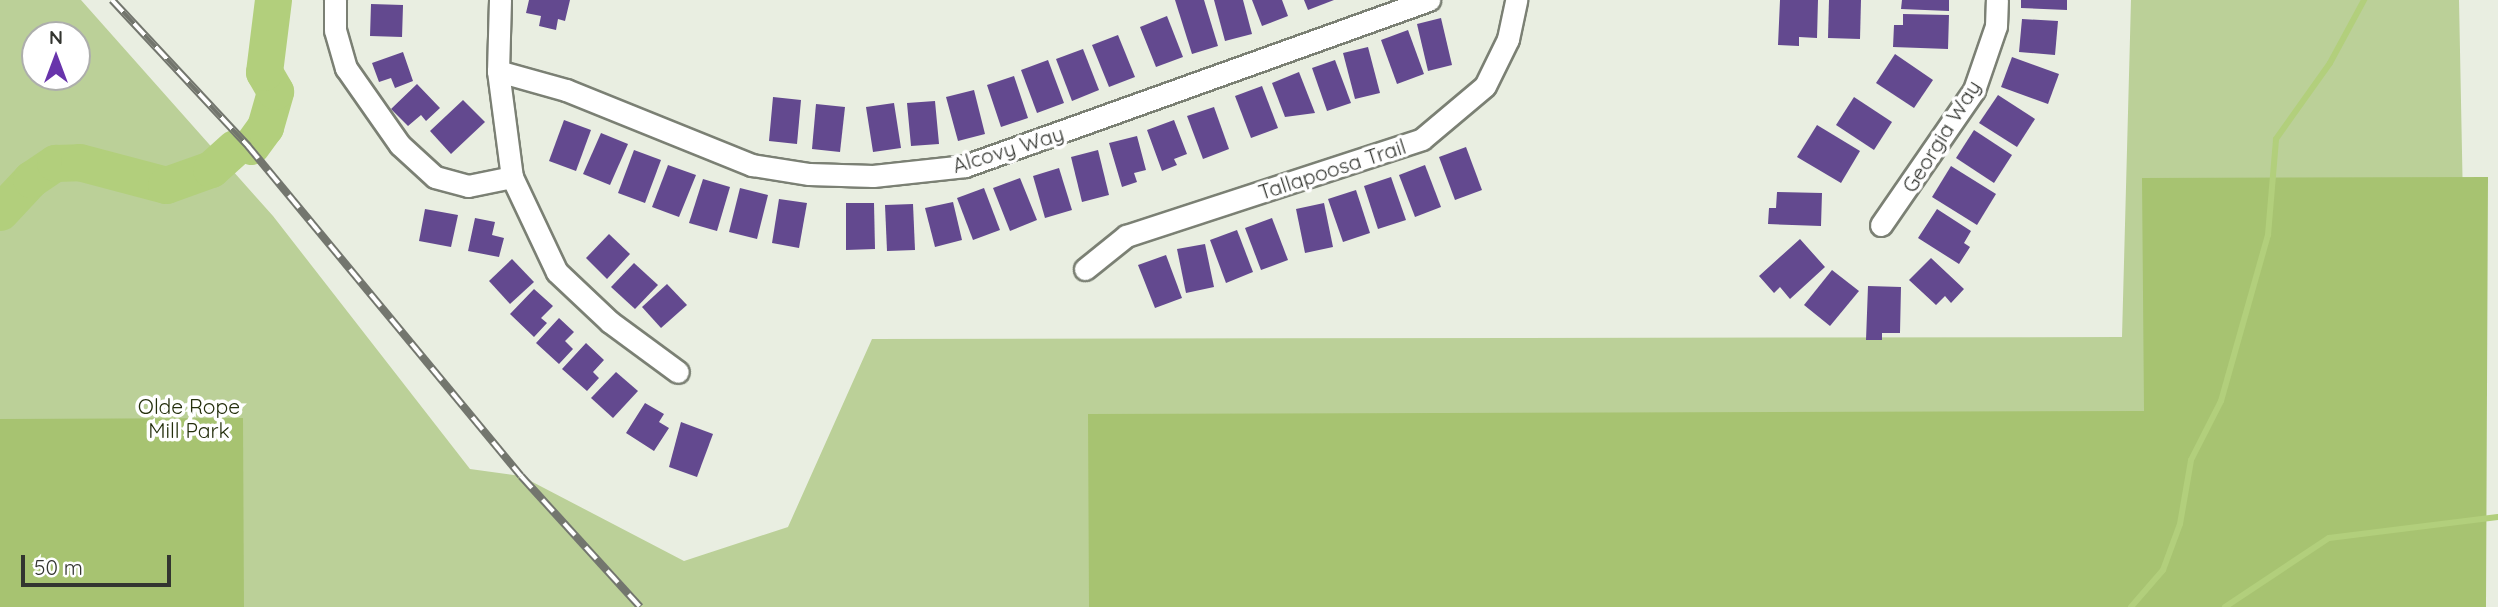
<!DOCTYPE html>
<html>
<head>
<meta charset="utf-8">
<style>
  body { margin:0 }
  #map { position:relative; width:2498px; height:607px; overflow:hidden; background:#e9eee1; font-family:Quicksand,sans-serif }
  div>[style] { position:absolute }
  .green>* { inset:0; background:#bbd098 }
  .forest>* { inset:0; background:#a7c371 }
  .stream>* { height:6px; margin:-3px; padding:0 3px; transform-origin:3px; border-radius:3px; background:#b2cf7c }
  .river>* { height:37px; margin:-18.5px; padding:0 18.5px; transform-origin:18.5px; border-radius:18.5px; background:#b2cf7c }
  .building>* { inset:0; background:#63498f }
  .roads { filter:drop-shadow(2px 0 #7b8074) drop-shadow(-2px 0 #7b8074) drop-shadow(0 2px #7b8074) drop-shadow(0 -2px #7b8074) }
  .minor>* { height:21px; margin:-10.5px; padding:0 10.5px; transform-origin:10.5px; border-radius:10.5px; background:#fff }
  .rail>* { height:8px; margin-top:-4px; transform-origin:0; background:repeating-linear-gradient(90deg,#fff 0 16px,#73766e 0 32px); box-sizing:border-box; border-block:2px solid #73766e }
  span { translate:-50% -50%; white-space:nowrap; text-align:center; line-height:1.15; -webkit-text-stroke:7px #fff; paint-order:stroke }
  .street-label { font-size:21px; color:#333530 }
  .park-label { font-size:21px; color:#242f0c }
  .north { position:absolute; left:21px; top:21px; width:70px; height:70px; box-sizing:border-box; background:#fff; border:2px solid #adaeac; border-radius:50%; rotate:0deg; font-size:19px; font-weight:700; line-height:28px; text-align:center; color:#333530 }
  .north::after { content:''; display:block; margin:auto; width:24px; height:32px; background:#6834ab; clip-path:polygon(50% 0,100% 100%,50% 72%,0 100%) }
  .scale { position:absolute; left:21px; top:555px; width:150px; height:32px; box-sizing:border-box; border:4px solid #333530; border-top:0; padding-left:9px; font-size:21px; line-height:24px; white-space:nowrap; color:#333530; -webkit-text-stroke:5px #fff; paint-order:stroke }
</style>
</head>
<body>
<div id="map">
  <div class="green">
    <i style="clip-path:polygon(evenodd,0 0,81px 0,273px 216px,470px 469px,521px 476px,684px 561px,788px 527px,872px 339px,2122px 337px,2131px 0,2459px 0,2471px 607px,0 607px,0 0,35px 35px,77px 35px,77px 77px,35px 77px,35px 35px)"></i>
  </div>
  <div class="forest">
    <i style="clip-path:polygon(2488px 177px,2486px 607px,1089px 607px,1088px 414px,2144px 411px,2142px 178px)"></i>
    <i style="clip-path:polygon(243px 418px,244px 607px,0 607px,0 419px)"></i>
  </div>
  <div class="stream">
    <i style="left:2131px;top:607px;width:49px;rotate:-49.1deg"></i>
    <i style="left:2163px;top:570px;width:49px;rotate:-69.7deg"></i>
    <i style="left:2180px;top:524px;width:65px;rotate:-80.2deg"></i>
    <i style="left:2191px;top:460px;width:66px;rotate:-63deg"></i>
    <i style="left:2221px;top:401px;width:173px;rotate:-74.2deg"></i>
    <i style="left:2268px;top:235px;width:96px;rotate:-85.2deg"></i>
    <i style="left:2276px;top:139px;width:93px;rotate:-54.6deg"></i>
    <i style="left:2330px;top:63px;width:72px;rotate:-61.6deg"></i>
    <i style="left:2225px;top:607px;width:125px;rotate:-33.6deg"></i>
    <i style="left:2329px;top:538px;width:170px;rotate:-7.1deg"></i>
  </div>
  <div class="river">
    <i style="left:251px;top:146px;width:24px;rotate:-54deg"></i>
    <i style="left:265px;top:127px;width:37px;rotate:-74deg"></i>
    <i style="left:275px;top:91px;width:22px;rotate:-120deg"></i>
    <i style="left:264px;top:72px;width:73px;rotate:-82.9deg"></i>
    <i style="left:0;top:212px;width:45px;rotate:-46.8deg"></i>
    <i style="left:31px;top:179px;width:29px;rotate:-34deg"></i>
    <i style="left:55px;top:163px;width:24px;rotate:-2deg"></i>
    <i style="left:79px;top:162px;width:90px;rotate:14.8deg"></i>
    <i style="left:166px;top:185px;width:48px;rotate:-19.6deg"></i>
    <i style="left:211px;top:169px;width:31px;rotate:-42deg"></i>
  </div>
  <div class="building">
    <i style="clip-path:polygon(529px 0,570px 0,565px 21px,558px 19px,556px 30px,539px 26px,541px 16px,526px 13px)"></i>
    <i style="clip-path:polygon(1175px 0,1204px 0,1218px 46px,1192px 54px)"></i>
    <i style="clip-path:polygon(1214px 0,1243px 0,1252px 34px,1225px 41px)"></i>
    <i style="clip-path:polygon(1252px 0,1282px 0,1288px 16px,1262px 26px)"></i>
    <i style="clip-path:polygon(1304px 0,1334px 0,1308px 10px)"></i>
    <i style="clip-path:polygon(1780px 0,1818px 0,1817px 38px,1799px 37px,1799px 46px,1778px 45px)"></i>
    <i style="clip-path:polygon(1829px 0,1861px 0,1860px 39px,1828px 38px)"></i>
    <i style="clip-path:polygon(1902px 0,1949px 0,1949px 11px,1901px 9px)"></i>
    <i style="clip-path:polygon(2021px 0,2067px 0,2067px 10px,2021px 8px)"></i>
    <i style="clip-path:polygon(371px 4px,403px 5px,402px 37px,370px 36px)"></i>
    <i style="clip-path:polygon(1903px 14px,1949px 15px,1948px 49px,1893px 47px,1894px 25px,1903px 25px)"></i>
    <i style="clip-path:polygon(1167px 16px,1183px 57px,1156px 67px,1140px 27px)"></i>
    <i style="clip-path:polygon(1441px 18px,1452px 65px,1428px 71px,1417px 24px)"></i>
    <i style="clip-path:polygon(2022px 19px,2058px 21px,2055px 55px,2019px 52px)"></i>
    <i style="clip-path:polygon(1408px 30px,1424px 74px,1397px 84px,1381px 40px)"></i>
    <i style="clip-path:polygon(1118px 35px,1135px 77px,1109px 87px,1092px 45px)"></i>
    <i style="clip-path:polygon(1368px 47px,1380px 93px,1355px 99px,1343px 53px)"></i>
    <i style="clip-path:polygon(1083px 49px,1099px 90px,1072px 101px,1056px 59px)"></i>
    <i style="clip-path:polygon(403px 52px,413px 81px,395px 88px,391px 78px,379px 82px,372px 63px)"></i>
    <i style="clip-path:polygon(1895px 54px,1933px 80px,1914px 108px,1876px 83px)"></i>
    <i style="clip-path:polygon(2012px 57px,2059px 74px,2048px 104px,2001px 87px)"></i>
    <i style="clip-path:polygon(1048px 60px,1064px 103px,1037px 113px,1021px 70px)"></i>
    <i style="clip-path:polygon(1335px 60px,1351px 103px,1327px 111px,1312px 68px)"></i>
    <i style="clip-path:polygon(1299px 72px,1315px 113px,1285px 117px,1272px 83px)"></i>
    <i style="clip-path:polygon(1014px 76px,1028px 118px,1001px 127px,987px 85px)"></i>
    <i style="clip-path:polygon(417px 84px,440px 108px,426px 121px,421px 115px,408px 126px,391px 109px)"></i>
    <i style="clip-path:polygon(1262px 86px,1278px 128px,1251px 138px,1235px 96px)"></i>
    <i style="clip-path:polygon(974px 90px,985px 134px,958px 141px,946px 97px)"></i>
    <i style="clip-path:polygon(1998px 95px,2035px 119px,2017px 147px,1979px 123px)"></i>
    <i style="clip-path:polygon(773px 97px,801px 100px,797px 144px,769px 141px)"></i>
    <i style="clip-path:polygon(1854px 97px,1892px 122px,1874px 150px,1836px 125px)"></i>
    <i style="clip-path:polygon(463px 100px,485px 122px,451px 154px,430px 131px)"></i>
    <i style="clip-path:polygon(935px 101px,939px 144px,911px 146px,907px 103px)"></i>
    <i style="clip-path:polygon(894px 103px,901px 148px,873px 152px,866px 107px)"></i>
    <i style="clip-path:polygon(816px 104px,845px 107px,840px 152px,812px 149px)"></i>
    <i style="clip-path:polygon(1214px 107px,1229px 149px,1203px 159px,1187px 116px)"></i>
    <i style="clip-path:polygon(564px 120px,591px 130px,576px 171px,549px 161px)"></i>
    <i style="clip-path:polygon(1174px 120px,1187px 154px,1174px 159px,1177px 165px,1162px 171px,1147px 130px)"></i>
    <i style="clip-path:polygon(1817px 125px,1860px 151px,1841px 183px,1797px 157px)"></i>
    <i style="clip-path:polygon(1974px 130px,2012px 155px,1994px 183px,1956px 158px)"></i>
    <i style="clip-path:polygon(601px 133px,628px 144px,610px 185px,583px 174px)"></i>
    <i style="clip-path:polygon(1137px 136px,1146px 170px,1134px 173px,1137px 182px,1122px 187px,1109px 143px)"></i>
    <i style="clip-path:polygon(1466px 147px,1482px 190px,1455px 200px,1439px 157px)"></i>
    <i style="clip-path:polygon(634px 150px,661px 160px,645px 203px,618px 193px)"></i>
    <i style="clip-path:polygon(1098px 150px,1109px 195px,1082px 202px,1071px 157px)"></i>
    <i style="clip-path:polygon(668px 165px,696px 175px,679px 217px,652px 207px)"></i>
    <i style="clip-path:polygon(1425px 165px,1441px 207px,1415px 217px,1399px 175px)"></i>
    <i style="clip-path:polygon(1951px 166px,1996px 194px,1977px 225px,1932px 197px)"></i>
    <i style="clip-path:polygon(1059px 168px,1072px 210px,1045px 218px,1033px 176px)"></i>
    <i style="clip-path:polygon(1391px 177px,1406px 220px,1378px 229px,1364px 186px)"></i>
    <i style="clip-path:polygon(1020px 178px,1037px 220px,1010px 231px,993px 188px)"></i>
    <i style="clip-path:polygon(703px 179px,730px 187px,717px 231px,689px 223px)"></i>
    <i style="clip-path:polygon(740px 188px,768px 195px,757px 239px,729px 232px)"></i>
    <i style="clip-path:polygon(984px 188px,1000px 230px,973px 240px,957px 198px)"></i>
    <i style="clip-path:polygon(1356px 190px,1370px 233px,1343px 242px,1328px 199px)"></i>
    <i style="clip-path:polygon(1777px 192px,1822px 193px,1821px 226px,1768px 224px,1769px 208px,1776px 208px)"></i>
    <i style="clip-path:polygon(779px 199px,807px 203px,799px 248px,772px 243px)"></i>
    <i style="clip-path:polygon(953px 202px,962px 240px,935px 247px,925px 208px)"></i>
    <i style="clip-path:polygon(846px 203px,874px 203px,875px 249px,846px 250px)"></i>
    <i style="clip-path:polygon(1324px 203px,1333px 247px,1305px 253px,1296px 209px)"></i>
    <i style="clip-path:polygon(913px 204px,915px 250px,887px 251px,885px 205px)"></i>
    <i style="clip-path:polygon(425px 209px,458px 215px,451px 247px,419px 241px)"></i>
    <i style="clip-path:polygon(1937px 209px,1971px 231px,1964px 243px,1970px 247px,1959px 264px,1918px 238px)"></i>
    <i style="clip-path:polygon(475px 218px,495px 222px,492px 235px,504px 238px,499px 257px,468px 251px)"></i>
    <i style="clip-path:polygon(1272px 218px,1288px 260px,1261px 270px,1245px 228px)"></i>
    <i style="clip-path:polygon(1237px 230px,1253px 272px,1226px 283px,1210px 240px)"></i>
    <i style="clip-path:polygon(609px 234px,630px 254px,607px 279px,586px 258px)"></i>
    <i style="clip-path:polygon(1800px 239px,1825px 267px,1790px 299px,1780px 287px,1774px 293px,1759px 276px)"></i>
    <i style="clip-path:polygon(1205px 244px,1214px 287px,1186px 293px,1177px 249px)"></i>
    <i style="clip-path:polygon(1166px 255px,1182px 298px,1155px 308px,1138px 265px)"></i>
    <i style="clip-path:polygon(1931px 258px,1964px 289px,1951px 303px,1945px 296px,1936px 305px,1909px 280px)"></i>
    <i style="clip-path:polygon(512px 259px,534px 282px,510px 304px,489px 281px)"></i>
    <i style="clip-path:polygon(634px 263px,658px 285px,635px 309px,611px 287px)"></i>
    <i style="clip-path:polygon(1832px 270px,1859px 291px,1830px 326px,1804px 305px)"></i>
    <i style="clip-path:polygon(667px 284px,687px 305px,661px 328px,642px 307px)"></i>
    <i style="clip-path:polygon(1868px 286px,1901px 287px,1900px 333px,1882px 333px,1882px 340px,1866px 340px)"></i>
    <i style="clip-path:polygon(534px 289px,553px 306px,541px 318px,547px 323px,534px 337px,510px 314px)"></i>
    <i style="clip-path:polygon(559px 318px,574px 332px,565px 341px,573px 349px,559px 364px,536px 343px)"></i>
    <i style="clip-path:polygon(586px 343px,604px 360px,593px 372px,599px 378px,587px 391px,562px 369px)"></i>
    <i style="clip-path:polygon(616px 372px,638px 391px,613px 418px,591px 398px)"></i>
    <i style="clip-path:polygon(645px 403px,664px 414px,659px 422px,669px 428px,654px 451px,626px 433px)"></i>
    <i style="clip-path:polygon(681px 422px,713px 434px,697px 477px,669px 467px)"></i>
  </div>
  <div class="roads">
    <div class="minor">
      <i style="left:335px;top:0;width:30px;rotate:90deg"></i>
      <i style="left:335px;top:30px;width:40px;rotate:74deg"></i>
      <i style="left:346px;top:68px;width:94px;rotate:55deg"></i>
      <i style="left:400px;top:145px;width:47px;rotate:42.4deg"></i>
      <i style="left:435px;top:177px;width:34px;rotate:15deg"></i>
      <i style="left:468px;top:186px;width:45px;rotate:-11.6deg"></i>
      <i style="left:500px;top:0;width:71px;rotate:91.6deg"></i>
      <i style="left:498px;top:71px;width:107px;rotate:82.5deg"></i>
      <i style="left:512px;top:177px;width:105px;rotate:64.7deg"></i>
      <i style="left:557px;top:272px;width:73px;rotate:43.3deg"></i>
      <i style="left:610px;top:322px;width:84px;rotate:36.3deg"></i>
      <i style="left:498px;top:71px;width:71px;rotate:15.6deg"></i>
      <i style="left:566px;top:90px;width:201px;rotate:22deg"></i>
      <i style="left:752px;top:165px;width:58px;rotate:9deg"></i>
      <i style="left:809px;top:174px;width:64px;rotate:1.8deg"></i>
      <i style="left:873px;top:176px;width:93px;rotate:-6.2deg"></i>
      <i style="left:965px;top:166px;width:493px;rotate:-19.7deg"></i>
      <i style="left:1881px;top:225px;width:164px;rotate:-55.4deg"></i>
      <i style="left:1974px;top:90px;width:68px;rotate:-71deg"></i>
      <i style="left:1996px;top:26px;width:26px;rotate:-88deg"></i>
      <i style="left:1085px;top:269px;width:53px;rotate:-38.8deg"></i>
      <i style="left:1126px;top:236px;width:311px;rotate:-18.1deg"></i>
      <i style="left:1422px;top:139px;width:82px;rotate:-40.1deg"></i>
      <i style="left:1485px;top:86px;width:52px;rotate:-63.9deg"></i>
      <i style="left:1508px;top:39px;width:40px;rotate:-78deg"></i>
    </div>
  </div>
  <div class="rail">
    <i style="left:112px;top:0;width:200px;rotate:47deg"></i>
    <i style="left:248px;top:146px;width:428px;rotate:50.4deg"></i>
    <i style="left:521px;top:476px;width:177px;rotate:47.7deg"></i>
  </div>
  <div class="street-label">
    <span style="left:1941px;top:136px;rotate:-58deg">Georgia Way</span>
    <span style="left:1008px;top:149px;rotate:-17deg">Alcovy Way</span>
    <span style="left:1332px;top:169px;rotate:-18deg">Tallapoosa Trail</span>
  </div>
  <div class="park-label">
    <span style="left:189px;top:418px">Olde Rope<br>Mill Park</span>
  </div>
  <div class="north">N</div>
  <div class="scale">50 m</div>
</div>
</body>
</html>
